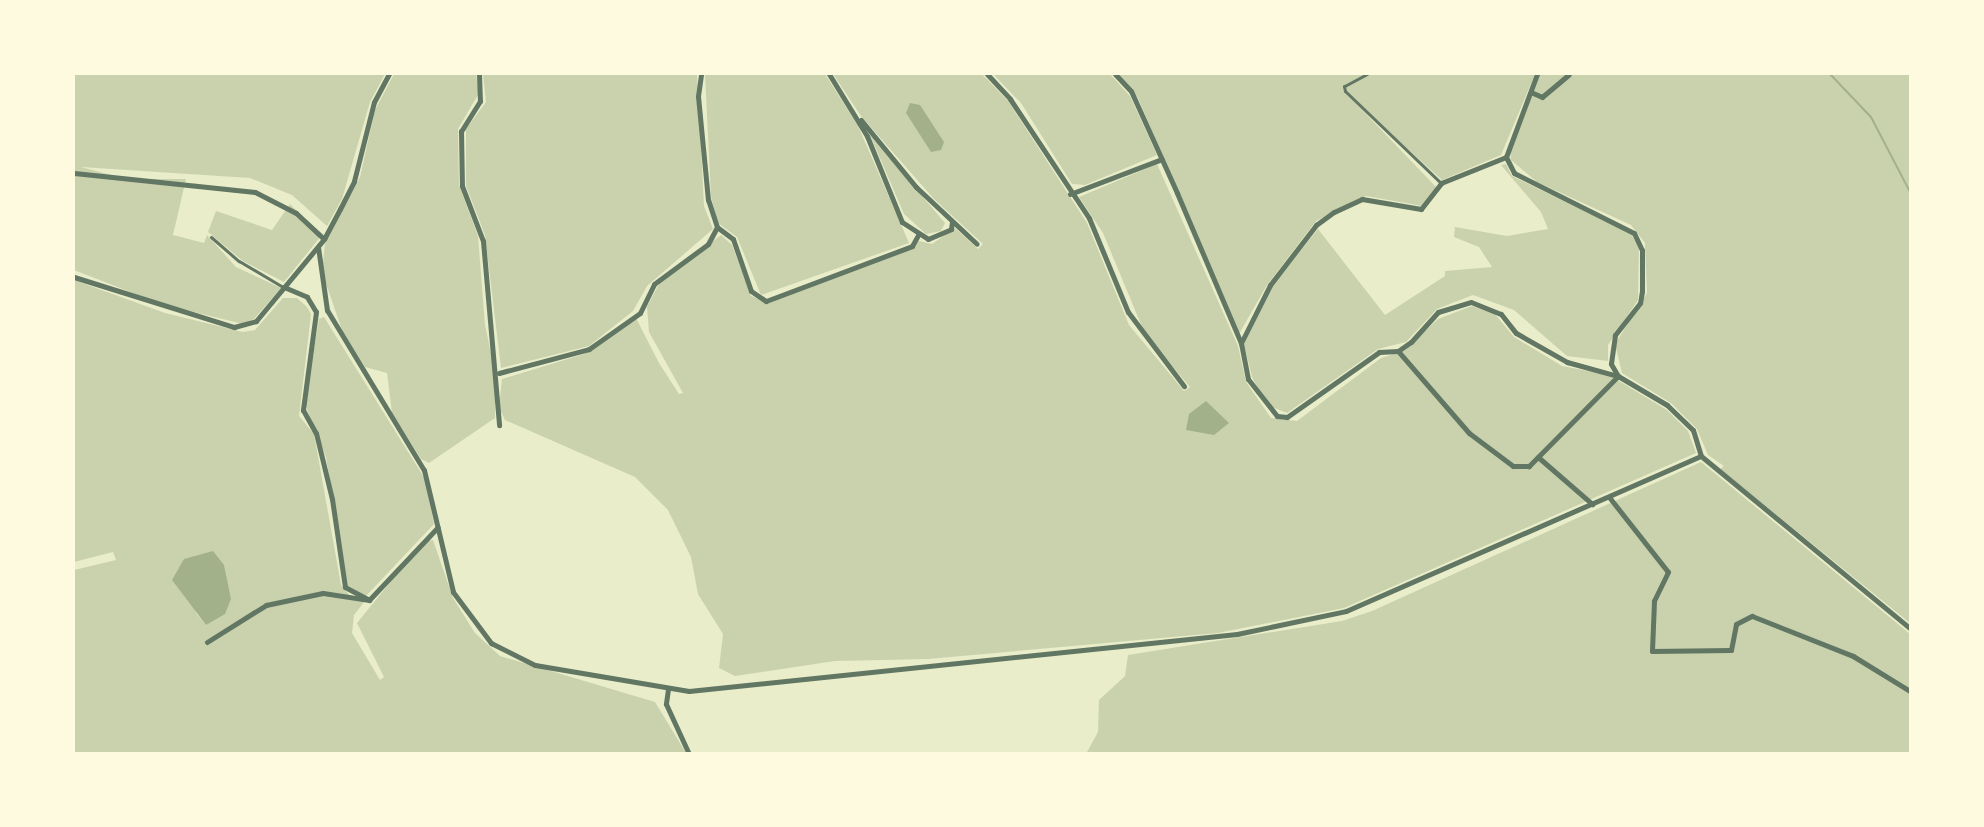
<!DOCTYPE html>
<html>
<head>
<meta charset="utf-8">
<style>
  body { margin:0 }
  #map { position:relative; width:1984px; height:827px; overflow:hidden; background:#e9edc9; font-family:Inter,sans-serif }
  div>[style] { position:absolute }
  .green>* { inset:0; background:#cad2ad }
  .water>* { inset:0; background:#a3b18a }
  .stream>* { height:2px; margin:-1px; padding:0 1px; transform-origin:1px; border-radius:1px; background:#a3b18a }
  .service>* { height:3px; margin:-1.5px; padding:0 1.5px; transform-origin:1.5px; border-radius:1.5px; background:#617663 }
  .minor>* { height:5px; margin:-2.5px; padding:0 2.5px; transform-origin:2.5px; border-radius:2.5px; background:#617663 }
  span { translate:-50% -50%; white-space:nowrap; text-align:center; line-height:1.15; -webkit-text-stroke:6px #fefae0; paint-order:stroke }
  .frame { position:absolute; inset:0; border:75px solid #fefae0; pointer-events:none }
</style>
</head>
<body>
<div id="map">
  <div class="green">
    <i style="clip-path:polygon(74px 74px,385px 74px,370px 102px,342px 199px,327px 226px,292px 195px,250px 178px,81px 167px,126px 179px,186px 179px,173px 235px,204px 243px,207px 235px,236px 267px,281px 288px,254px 319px,243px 324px,161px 304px,74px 270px)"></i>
    <i style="clip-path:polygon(394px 74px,476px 74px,479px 93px,458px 129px,459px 185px,478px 236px,485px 325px,495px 372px,495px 418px,429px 463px,421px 459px,392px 413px,387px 373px,365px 367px,342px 330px,322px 272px,325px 244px,360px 177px,375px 110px)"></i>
    <i style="clip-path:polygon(483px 74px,697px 74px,704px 206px,713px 229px,647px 286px,633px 311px,589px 346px,501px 368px,485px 235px,466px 186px,466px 129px,486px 102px)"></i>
    <i style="clip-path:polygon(705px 74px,825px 74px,858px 126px,909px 243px,761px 295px,737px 237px,718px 223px,711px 197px)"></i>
    <i style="clip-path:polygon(833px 74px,982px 74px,1008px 101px,1087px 223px,1129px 325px,1184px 391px,1190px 387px,1145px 334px,1103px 233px,1079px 197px,1157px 164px,1238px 346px,1246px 382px,1271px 418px,1297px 421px,1381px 358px,1404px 351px,1438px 319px,1472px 306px,1494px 313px,1514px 337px,1562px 366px,1609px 375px,1667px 410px,1688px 431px,1696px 453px,1344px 608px,1218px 633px,928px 659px,835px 661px,735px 676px,719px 668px,723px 634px,698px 594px,691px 557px,668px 510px,635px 477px,505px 420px,499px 407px,502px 379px,584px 354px,636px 318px,659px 363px,679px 394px,683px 393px,649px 332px,647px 307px,659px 284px,721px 235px,732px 245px,751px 296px,768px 303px,914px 247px,919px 241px,932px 244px,955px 228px,978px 249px,983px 244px,934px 199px,861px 116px)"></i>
    <i style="clip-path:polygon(993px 74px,1110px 74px,1130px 96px,1157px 155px,1085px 185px,1072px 184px,1021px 103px)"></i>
    <i style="clip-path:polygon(1118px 74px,1535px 74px,1501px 155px,1442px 180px,1343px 90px,1437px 188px,1422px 206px,1366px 196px,1316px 221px,1267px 285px,1239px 334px,1138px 98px)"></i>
    <i style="clip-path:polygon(1540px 74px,1910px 74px,1910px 623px,1720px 469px,1724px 466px,1708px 455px,1697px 429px,1671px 403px,1622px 373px,1615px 344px,1647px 293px,1645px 243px,1631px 225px,1537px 182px,1511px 160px,1510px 149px)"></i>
    <i style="clip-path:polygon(870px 135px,945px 223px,941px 231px,926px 234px,904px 214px)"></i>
    <i style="clip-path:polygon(1506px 164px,1512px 176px,1631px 234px,1639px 246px,1638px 300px,1608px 345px,1608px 361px,1567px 356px,1514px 310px,1473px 295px,1437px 309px,1406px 342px,1378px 349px,1287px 413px,1267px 405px,1252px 377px,1244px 344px,1273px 285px,1318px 229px,1385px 315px,1445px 276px,1445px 271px,1492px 267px,1479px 247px,1454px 237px,1455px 227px,1507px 236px,1548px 229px,1541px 212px,1501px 165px)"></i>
    <i style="clip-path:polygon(290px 204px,321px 236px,284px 282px,243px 261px,208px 232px,216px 211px,272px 230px)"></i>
    <i style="clip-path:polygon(evenodd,74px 280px,165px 313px,243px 332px,255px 330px,283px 298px,297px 298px,307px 307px,311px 314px,299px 416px,314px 434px,341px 585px,351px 597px,365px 601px,354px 615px,352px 633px,380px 680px,384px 677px,357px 623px,423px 542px,433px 540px,453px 598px,475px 633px,500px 656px,655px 702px,686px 753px,74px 753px,74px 570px,116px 560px,113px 552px,74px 562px,74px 280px,224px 565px,225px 577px,206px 625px,196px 613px,224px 565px)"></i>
    <i style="clip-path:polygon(324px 317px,425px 479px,434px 524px,366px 596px,347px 585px,326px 457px,305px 404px,319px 319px)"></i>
    <i style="clip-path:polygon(1701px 462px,1910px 634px,1910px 753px,1086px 754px,1098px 732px,1099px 700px,1125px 676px,1128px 655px,1342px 621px,1372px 611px)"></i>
  </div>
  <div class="water">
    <i style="clip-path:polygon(910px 103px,920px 105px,944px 142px,941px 150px,931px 152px,906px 113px)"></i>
    <i style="clip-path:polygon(1206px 401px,1229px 423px,1214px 435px,1186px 430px,1189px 414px)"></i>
    <i style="clip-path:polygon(213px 551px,224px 565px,231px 599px,225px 614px,206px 625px,172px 580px,184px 559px)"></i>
  </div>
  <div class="stream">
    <i style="left:1830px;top:74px;width:59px;rotate:46.4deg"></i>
    <i style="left:1871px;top:117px;width:85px;rotate:62.5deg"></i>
  </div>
  <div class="service">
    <i style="left:1367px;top:74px;width:26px;rotate:152deg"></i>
    <i style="left:1344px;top:86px;width:5px;rotate:79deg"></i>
    <i style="left:1345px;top:91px;width:132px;rotate:43.8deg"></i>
    <i style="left:211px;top:237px;width:37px;rotate:41deg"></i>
    <i style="left:239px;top:261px;width:51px;rotate:30.6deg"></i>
  </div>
  <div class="minor">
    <i style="left:479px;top:74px;width:27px;rotate:88deg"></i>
    <i style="left:480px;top:101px;width:36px;rotate:122deg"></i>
    <i style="left:461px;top:131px;width:55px;rotate:89deg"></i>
    <i style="left:462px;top:186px;width:59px;rotate:69.1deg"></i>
    <i style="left:483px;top:241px;width:185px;rotate:85deg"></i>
    <i style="left:829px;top:74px;width:73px;rotate:58.5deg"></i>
    <i style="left:867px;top:136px;width:93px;rotate:67.9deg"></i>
    <i style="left:902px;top:222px;width:31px;rotate:33deg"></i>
    <i style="left:928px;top:239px;width:25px;rotate:-23deg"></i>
    <i style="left:951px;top:229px;width:7px;rotate:-82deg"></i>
    <i style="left:987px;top:74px;width:34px;rotate:47deg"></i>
    <i style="left:1010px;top:99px;width:143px;rotate:56.4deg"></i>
    <i style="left:1089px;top:218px;width:102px;rotate:67.5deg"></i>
    <i style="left:1128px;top:312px;width:93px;rotate:52.9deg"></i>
    <i style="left:1115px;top:74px;width:23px;rotate:47deg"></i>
    <i style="left:1131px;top:91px;width:112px;rotate:65.7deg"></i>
    <i style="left:1177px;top:193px;width:163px;rotate:66.9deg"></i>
    <i style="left:1241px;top:343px;width:37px;rotate:79deg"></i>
    <i style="left:1248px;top:379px;width:47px;rotate:51.9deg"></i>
    <i style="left:1277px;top:416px;width:10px;rotate:6deg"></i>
    <i style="left:1287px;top:417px;width:113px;rotate:-35.2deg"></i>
    <i style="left:1379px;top:352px;width:19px;rotate:-3deg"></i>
    <i style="left:1398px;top:351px;width:16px;rotate:-35deg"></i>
    <i style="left:1411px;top:342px;width:40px;rotate:-48deg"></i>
    <i style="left:1438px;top:312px;width:34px;rotate:-17deg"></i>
    <i style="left:1471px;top:302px;width:32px;rotate:22deg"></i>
    <i style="left:1501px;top:314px;width:24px;rotate:52deg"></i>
    <i style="left:1516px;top:333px;width:59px;rotate:29.6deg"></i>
    <i style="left:1567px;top:362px;width:53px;rotate:15.4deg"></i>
    <i style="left:1618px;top:376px;width:127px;rotate:134.7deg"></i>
    <i style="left:1529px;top:466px;width:16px;rotate:180deg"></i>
    <i style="left:1513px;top:466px;width:55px;rotate:-143.1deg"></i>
    <i style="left:1469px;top:433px;width:108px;rotate:-130.9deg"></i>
    <i style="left:1533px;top:93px;width:10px;rotate:24deg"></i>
    <i style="left:1542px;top:97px;width:35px;rotate:-40deg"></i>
    <i style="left:861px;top:120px;width:87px;rotate:50.6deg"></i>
    <i style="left:916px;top:187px;width:83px;rotate:43.1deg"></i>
    <i style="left:1506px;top:157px;width:18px;rotate:63deg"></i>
    <i style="left:1514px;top:173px;width:134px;rotate:26.6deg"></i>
    <i style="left:1634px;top:233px;width:19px;rotate:65deg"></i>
    <i style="left:1642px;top:250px;width:41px;rotate:90deg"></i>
    <i style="left:1642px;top:291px;width:12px;rotate:99deg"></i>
    <i style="left:1640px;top:303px;width:41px;rotate:128deg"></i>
    <i style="left:1615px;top:335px;width:29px;rotate:98deg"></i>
    <i style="left:1611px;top:364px;width:14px;rotate:60deg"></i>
    <i style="left:1618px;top:376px;width:57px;rotate:30.6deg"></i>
    <i style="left:1667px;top:405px;width:36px;rotate:44deg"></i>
    <i style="left:1693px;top:430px;width:27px;rotate:73deg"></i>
    <i style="left:74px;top:173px;width:182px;rotate:6deg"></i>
    <i style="left:255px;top:192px;width:46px;rotate:27.1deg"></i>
    <i style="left:296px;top:213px;width:38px;rotate:43deg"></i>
    <i style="left:1070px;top:194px;width:98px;rotate:-20.8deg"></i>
    <i style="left:717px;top:227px;width:20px;rotate:37deg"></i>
    <i style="left:733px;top:239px;width:55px;rotate:70.9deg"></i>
    <i style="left:751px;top:291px;width:18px;rotate:34deg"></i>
    <i style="left:766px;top:301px;width:156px;rotate:-20.6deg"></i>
    <i style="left:912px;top:246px;width:13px;rotate:-61deg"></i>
    <i style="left:318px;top:247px;width:64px;rotate:81.9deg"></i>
    <i style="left:327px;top:310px;width:187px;rotate:58.8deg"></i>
    <i style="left:424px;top:470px;width:125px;rotate:76.6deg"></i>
    <i style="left:453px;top:592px;width:64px;rotate:53.3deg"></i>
    <i style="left:491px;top:643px;width:49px;rotate:26.6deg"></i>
    <i style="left:535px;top:665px;width:156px;rotate:9.6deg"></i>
    <i style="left:689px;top:691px;width:551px;rotate:-5.94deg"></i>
    <i style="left:1237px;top:634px;width:111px;rotate:-11.9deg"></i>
    <i style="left:1346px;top:611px;width:387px;rotate:-23.6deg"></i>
    <i style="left:1701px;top:456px;width:271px;rotate:39.5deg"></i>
    <i style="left:74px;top:277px;width:168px;rotate:17.4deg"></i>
    <i style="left:234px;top:327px;width:23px;rotate:-15deg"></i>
    <i style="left:256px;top:321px;width:107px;rotate:-50.3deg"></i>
    <i style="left:324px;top:239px;width:34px;rotate:-62deg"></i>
    <i style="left:340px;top:209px;width:31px;rotate:-63deg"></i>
    <i style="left:354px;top:181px;width:81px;rotate:-75.8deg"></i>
    <i style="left:374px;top:102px;width:32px;rotate:-62deg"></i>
    <i style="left:284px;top:287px;width:25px;rotate:23deg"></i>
    <i style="left:307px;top:297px;width:17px;rotate:59deg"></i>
    <i style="left:316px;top:312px;width:99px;rotate:97.6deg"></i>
    <i style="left:303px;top:410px;width:26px;rotate:61deg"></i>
    <i style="left:316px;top:433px;width:68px;rotate:76.4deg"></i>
    <i style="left:332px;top:499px;width:89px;rotate:81.6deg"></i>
    <i style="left:345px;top:587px;width:27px;rotate:28deg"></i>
    <i style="left:369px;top:600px;width:100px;rotate:-46.6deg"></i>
    <i style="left:1241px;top:343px;width:65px;rotate:-63.4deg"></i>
    <i style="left:1270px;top:285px;width:76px;rotate:-52.5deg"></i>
    <i style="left:1316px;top:225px;width:22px;rotate:-36deg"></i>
    <i style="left:1334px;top:212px;width:31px;rotate:-25deg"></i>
    <i style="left:1362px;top:199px;width:60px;rotate:9.6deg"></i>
    <i style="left:1421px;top:209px;width:33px;rotate:-52deg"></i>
    <i style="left:1441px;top:183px;width:70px;rotate:-21.8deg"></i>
    <i style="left:1506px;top:157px;width:89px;rotate:-69.5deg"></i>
    <i style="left:499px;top:373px;width:93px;rotate:-14.9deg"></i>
    <i style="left:589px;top:349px;width:62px;rotate:-35.2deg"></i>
    <i style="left:640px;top:313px;width:32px;rotate:-64deg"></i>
    <i style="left:654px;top:284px;width:67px;rotate:-36.5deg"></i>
    <i style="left:708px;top:244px;width:19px;rotate:-62deg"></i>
    <i style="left:717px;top:227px;width:28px;rotate:-108deg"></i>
    <i style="left:708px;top:200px;width:104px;rotate:-95.5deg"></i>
    <i style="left:698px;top:96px;width:22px;rotate:-82deg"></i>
    <i style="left:1538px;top:457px;width:72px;rotate:41deg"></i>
    <i style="left:1609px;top:497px;width:95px;rotate:51.8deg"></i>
    <i style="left:1668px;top:572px;width:32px;rotate:116deg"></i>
    <i style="left:1654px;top:601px;width:50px;rotate:92.3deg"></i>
    <i style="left:1652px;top:651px;width:79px;rotate:-0.7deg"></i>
    <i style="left:1731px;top:650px;width:26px;rotate:-79deg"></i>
    <i style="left:1736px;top:624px;width:18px;rotate:-27deg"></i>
    <i style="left:1752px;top:616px;width:109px;rotate:21.6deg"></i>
    <i style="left:1853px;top:656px;width:67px;rotate:31.6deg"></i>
    <i style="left:207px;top:642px;width:70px;rotate:-32.1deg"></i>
    <i style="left:266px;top:605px;width:58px;rotate:-11.9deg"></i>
    <i style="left:323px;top:593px;width:47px;rotate:8.7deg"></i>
    <i style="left:668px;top:689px;width:15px;rotate:98deg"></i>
    <i style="left:666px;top:704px;width:55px;rotate:65.3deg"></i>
  </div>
  <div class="frame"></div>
</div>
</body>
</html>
